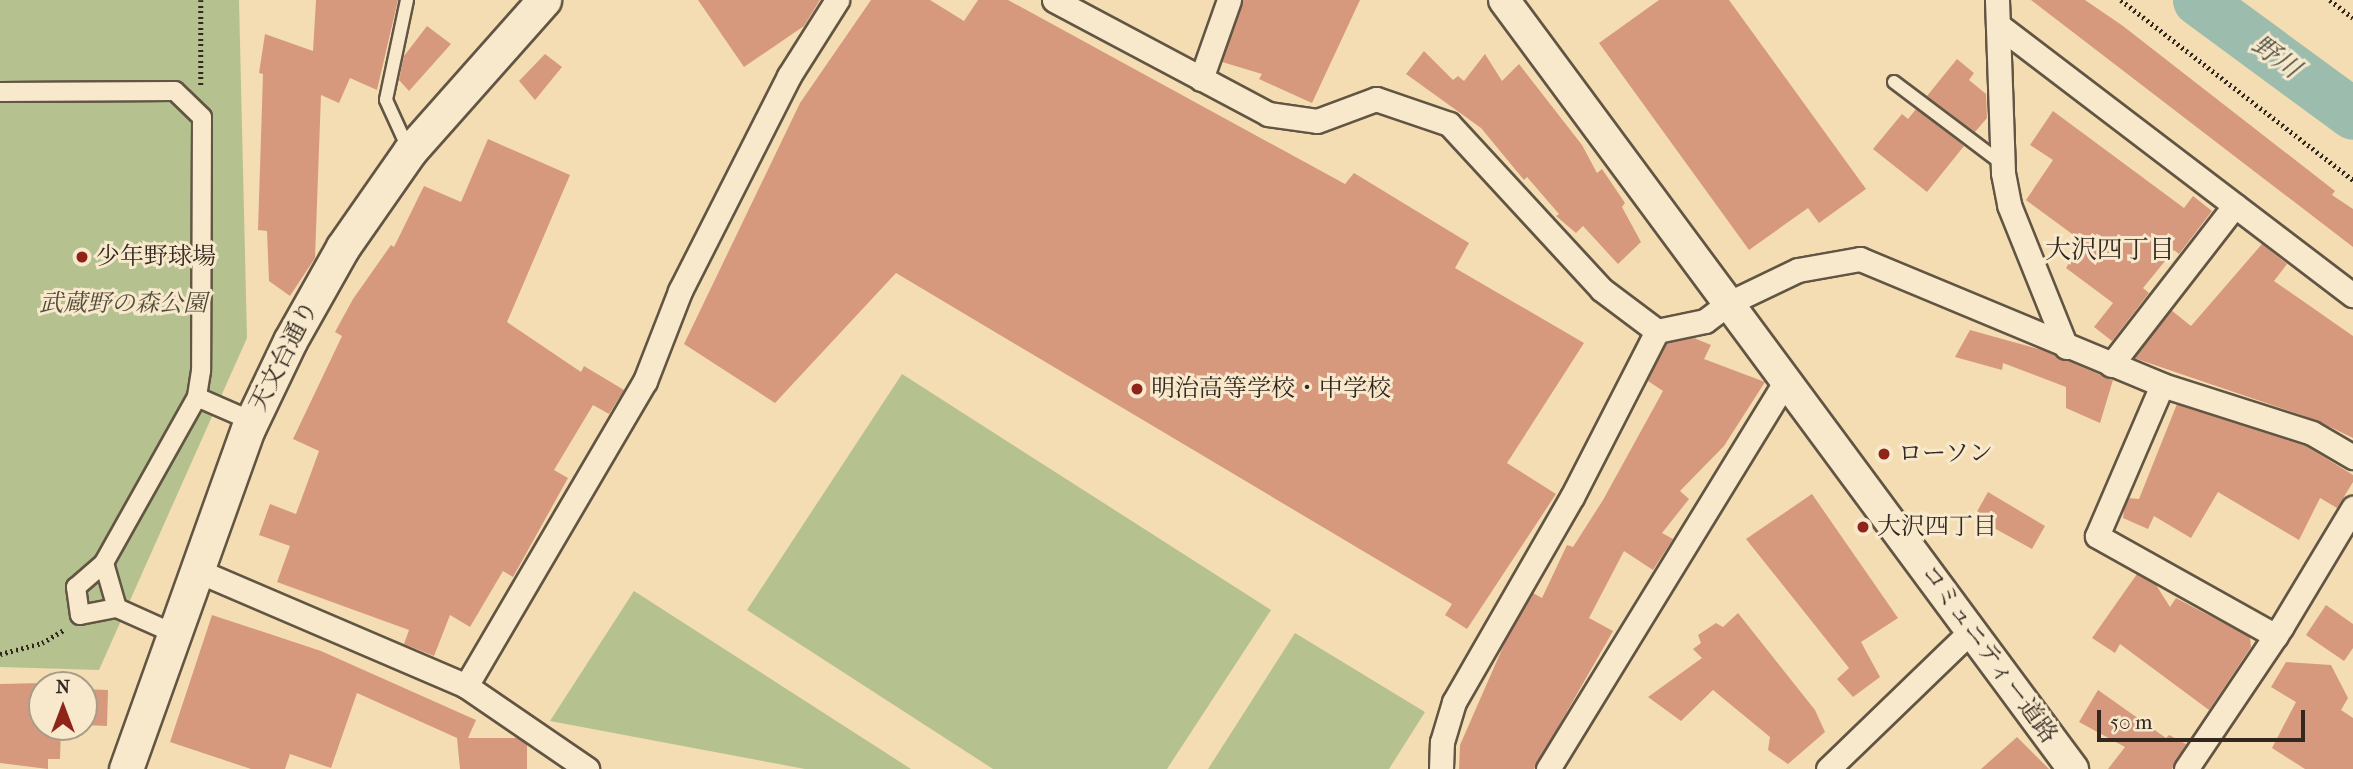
<!DOCTYPE html>
<html>
<head>
<meta charset="utf-8">
<style>
  body { margin:0 }
  #map { position:relative; width:2353px; height:769px; overflow:hidden; background:#f4ddb2; font-family:"IM FELL French Canon","Noto Serif JP",serif }
  div>[style] { position:absolute }
  .green>* { inset:0; background:#b5c290 }
  .river>* { height:51px; margin:-25.5px; padding:0 25.5px; transform-origin:25.5px; border-radius:25.5px; background:#9cbcad }
  .building>* { inset:0; background:#d7997e }
  .path>* { height:4.5px; margin-top:-2.25px; transform-origin:0; background:repeating-linear-gradient(90deg,#322820 0 2px,transparent 0 5.5px) }
  .roads { filter:drop-shadow(2px 0 #625544) drop-shadow(-2px 0 #625544) drop-shadow(0 2px #625544) drop-shadow(0 -2px #625544) }
  .service>* { height:12px; margin:-6px; padding:0 6px; transform-origin:6px; border-radius:6px; background:#f8e9cd }
  .pedestrian>* { height:18px; margin:-9px; padding:0 9px; transform-origin:9px; border-radius:9px; background:#f8e9cd }
  .minor>* { height:23px; margin:-11.5px; padding:0 11.5px; transform-origin:11.5px; border-radius:11.5px; background:#f8e9cd }
  .tertiary>* { height:30px; margin:-15px; padding:0 15px; transform-origin:15px; border-radius:15px; background:#f8e9cd }
  .secondary>* { height:33px; margin:-16.5px; padding:0 16.5px; transform-origin:16.5px; border-radius:16.5px; background:#f8e9cd }
  .dots>* { width:19px; height:19px; translate:-50% -50%; box-sizing:border-box; border:4px solid #f8e9cd; border-radius:50% }
  span { translate:-50% -50%; white-space:nowrap; text-align:center; line-height:1.15; -webkit-text-stroke:6px #f8e9cd; paint-order:stroke }
  .poi-label { font-size:24px; color:#322820 }
  .left { translate:0 -50%; text-align:left }
  .park-label { font-size:24px; color:#534e3c; font-style:italic }
  .street-label { font-size:24px; color:#322820 }
  .water-label { font-size:26px; color:#4c4d43; font-style:italic }
  .neighbourhood-label { font-size:26px; color:#322820 }
  .north { position:absolute; left:28px; top:671px; width:70px; height:70px; box-sizing:border-box; background:#f8e9cd; border:2px solid #a99c88; border-radius:50%; rotate:0deg; font-size:19px; font-weight:700; line-height:28px; text-align:center; color:#322820 }
  .north::after { content:''; display:block; margin:auto; width:24px; height:32px; background:#8f2418; clip-path:polygon(50% 0,100% 100%,50% 72%,0 100%) }
  .scale { position:absolute; left:2097px; top:710px; width:208px; height:32px; box-sizing:border-box; border:4px solid #322820; border-top:0; padding-left:9px; font-size:21px; line-height:24px; white-space:nowrap; color:#322820; -webkit-text-stroke:5px #f8e9cd; paint-order:stroke }
</style>
</head>
<body>
<div id="map">
  <div class="green">
    <i style="clip-path:polygon(0 0,239px 0,247px 338px,99px 670px,0 667px)"></i>
    <i style="clip-path:polygon(902px 374px,1271px 610px,1167px 769px,993px 769px,747px 610px)"></i>
    <i style="clip-path:polygon(634px 591px,911px 769px,805px 769px,550px 721px)"></i>
    <i style="clip-path:polygon(1295px 633px,1425px 712px,1389px 769px,1208px 769px)"></i>
  </div>
  <div class="river">
    <i style="left:2198px;top:0;width:192px;rotate:36.3deg"></i>
  </div>
  <div class="building">
    <i style="clip-path:polygon(316px 0,398px 0,377px 90px,350px 78px,339px 103px,321px 95px,315px 258px,290px 296px,269px 281px,267px 231px,258px 230px,263px 74px,259px 73px,265px 34px,313px 51px)"></i>
    <i style="clip-path:polygon(698px 0,820px 0,804px 26px,744px 67px)"></i>
    <i style="clip-path:polygon(871px 0,930px 0,964px 21px,978px 0,1008px 0,1345px 184px,1354px 173px,1469px 243px,1455px 268px,1584px 343px,1507px 463px,1556px 494px,1467px 629px,1445px 615px,1452px 604px,896px 273px,775px 403px,684px 344px,800px 103px)"></i>
    <i style="clip-path:polygon(1243px 0,1360px 0,1312px 103px,1259px 79px,1262px 74px,1222px 62px)"></i>
    <i style="clip-path:polygon(1659px 0,1729px 0,1866px 189px,1819px 223px,1808px 208px,1749px 250px,1599px 43px)"></i>
    <i style="clip-path:polygon(2031px 0,2085px 0,2123px 26px,2335px 191px,2332px 195px,2353px 209px,2353px 247px)"></i>
    <i style="clip-path:polygon(427px 26px,451px 44px,409px 91px,399px 80px,404px 56px)"></i>
    <i style="clip-path:polygon(1424px 51px,1453px 80px,1458px 76px,1464px 81px,1485px 54px,1502px 81px,1519px 64px,1582px 145px,1597px 173px,1602px 169px,1625px 203px,1622px 207px,1641px 242px,1618px 264px,1583px 226px,1576px 233px,1556px 216px,1559px 214px,1527px 177px,1524px 180px,1481px 128px,1406px 74px)"></i>
    <i style="clip-path:polygon(545px 54px,562px 67px,535px 100px,519px 81px)"></i>
    <i style="clip-path:polygon(1957px 59px,1974px 73px,1969px 80px,1986px 94px,1987px 118px,1975px 132px,1927px 96px)"></i>
    <i style="clip-path:polygon(1916px 109px,1964px 146px,1927px 192px,1873px 149px,1902px 114px,1908px 119px)"></i>
    <i style="clip-path:polygon(2053px 111px,2184px 208px,2193px 196px,2212px 211px,2179px 254px,2174px 250px,2143px 288px,2149px 293px,2112px 341px,2094px 327px,2113px 303px,2066px 268px,2083px 242px,2026px 200px,2053px 160px,2030px 145px)"></i>
    <i style="clip-path:polygon(488px 139px,570px 175px,507px 322px,581px 372px,584px 366px,624px 390px,609px 414px,593px 405px,554px 470px,568px 478px,513px 577px,503px 571px,470px 627px,450px 615px,434px 656px,404px 644px,409px 630px,277px 582px,290px 546px,259px 535px,270px 504px,296px 514px,319px 451px,293px 439px,342px 336px,335px 332px,353px 299px,391px 245px,394px 247px,424px 186px,461px 202px)"></i>
    <i style="clip-path:polygon(2262px 244px,2287px 264px,2274px 281px,2353px 336px,2353px 438px,2316px 420px,2134px 358px,2171px 310px,2191px 326px)"></i>
    <i style="clip-path:polygon(1970px 330px,2042px 350px,2113px 380px,2100px 423px,2066px 408px,2066px 387px,2003px 363px,2002px 370px,1955px 357px)"></i>
    <i style="clip-path:polygon(1694px 338px,1711px 345px,1704px 359px,1765px 382px,1724px 446px,1680px 491px,1689px 499px,1662px 533px,1673px 539px,1653px 570px,1624px 551px,1589px 618px,1613px 631px,1534px 769px,1459px 769px,1460px 745px,1506px 640px,1533px 593px,1542px 598px,1567px 545px,1573px 547px,1603px 500px,1663px 391px,1648px 381px,1666px 343px)"></i>
    <i style="clip-path:polygon(2177px 404px,2306px 446px,2353px 475px,2353px 482px,2337px 508px,2320px 498px,2299px 540px,2218px 492px,2191px 538px,2154px 516px,2148px 529px,2123px 518px,2124px 509px,2128px 498px,2139px 499px)"></i>
    <i style="clip-path:polygon(1988px 492px,2045px 526px,2032px 549px,1974px 517px)"></i>
    <i style="clip-path:polygon(1812px 494px,1898px 618px,1861px 642px,1880px 677px,1853px 697px,1837px 679px,1849px 668px,1746px 539px)"></i>
    <i style="clip-path:polygon(2137px 574px,2156px 585px,2170px 607px,2176px 598px,2250px 637px,2251px 647px,2209px 710px,2120px 644px,2115px 653px,2092px 638px)"></i>
    <i style="clip-path:polygon(2326px 605px,2353px 624px,2353px 648px,2344px 661px,2306px 635px)"></i>
    <i style="clip-path:polygon(1738px 613px,1815px 710px,1825px 732px,1788px 764px,1768px 750px,1770px 737px,1713px 690px,1681px 721px,1648px 697px,1702px 658px,1693px 649px,1701px 643px,1698px 635px,1716px 623px,1723px 627px)"></i>
    <i style="clip-path:polygon(212px 615px,321px 651px,476px 720px,468px 738px,518px 738px,527px 745px,527px 769px,460px 769px,457px 738px,357px 693px,331px 768px,290px 754px,285px 769px,251px 769px,170px 742px)"></i>
    <i style="clip-path:polygon(2286px 662px,2331px 665px,2348px 698px,2341px 710px,2353px 718px,2353px 769px,2305px 769px,2272px 748px,2296px 702px,2271px 687px)"></i>
    <i style="clip-path:polygon(42px 683px,42px 727px,61px 727px,60px 759px,48px 759px,48px 769px,0 763px,0 684px)"></i>
    <i style="clip-path:polygon(84px 689px,108px 690px,107px 726px,84px 725px)"></i>
    <i style="clip-path:polygon(2098px 690px,2166px 738px,2169px 735px,2186px 744px,2172px 769px,2108px 769px,2125px 747px,2079px 722px)"></i>
    <i style="clip-path:polygon(2017px 737px,2049px 769px,1981px 769px)"></i>
  </div>
  <div class="path">
    <i style="left:201px;top:0;width:85px;rotate:90deg"></i>
    <i style="left:2121px;top:0;width:294px;rotate:37.8deg"></i>
    <i style="left:2330px;top:0;width:29px;rotate:38deg"></i>
    <i style="left:0;top:654px;width:43px;rotate:-14.7deg"></i>
    <i style="left:42px;top:643px;width:26px;rotate:-31deg"></i>
  </div>
  <div class="roads">
    <div class="service">
      <i style="left:407px;top:0;width:102px;rotate:101.9deg"></i>
      <i style="left:386px;top:100px;width:53px;rotate:65.4deg"></i>
      <i style="left:1894px;top:82px;width:136px;rotate:37deg"></i>
    </div>
    <div class="pedestrian">
      <i style="left:0;top:92px;width:175px;rotate:-0.3deg"></i>
      <i style="left:175px;top:91px;width:37px;rotate:44deg"></i>
      <i style="left:202px;top:117px;width:254px;rotate:90.2deg"></i>
      <i style="left:201px;top:371px;width:26px;rotate:99deg"></i>
      <i style="left:197px;top:397px;width:190px;rotate:119.3deg"></i>
      <i style="left:104px;top:563px;width:37px;rotate:139deg"></i>
      <i style="left:76px;top:587px;width:28px;rotate:82deg"></i>
      <i style="left:80px;top:615px;width:38px;rotate:-11deg"></i>
      <i style="left:117px;top:608px;width:64px;rotate:24.1deg"></i>
      <i style="left:197px;top:397px;width:60px;rotate:23.6deg"></i>
      <i style="left:104px;top:563px;width:47px;rotate:73.9deg"></i>
    </div>
    <div class="minor">
      <i style="left:1054px;top:0;width:242px;rotate:28deg"></i>
      <i style="left:1268px;top:114px;width:49px;rotate:8.1deg"></i>
      <i style="left:1317px;top:121px;width:63px;rotate:-20.4deg"></i>
      <i style="left:1376px;top:99px;width:77px;rotate:18.9deg"></i>
      <i style="left:1449px;top:124px;width:224px;rotate:47.3deg"></i>
      <i style="left:1601px;top:289px;width:70px;rotate:36.9deg"></i>
      <i style="left:1657px;top:331px;width:49px;rotate:-11.8deg"></i>
      <i style="left:1705px;top:321px;width:30px;rotate:-37deg"></i>
      <i style="left:1729px;top:303px;width:76px;rotate:-25.6deg"></i>
      <i style="left:1798px;top:270px;width:63px;rotate:-10.1deg"></i>
      <i style="left:1860px;top:259px;width:327px;rotate:22.6deg"></i>
      <i style="left:2162px;top:385px;width:157px;rotate:17.7deg"></i>
      <i style="left:2312px;top:433px;width:48px;rotate:30.3deg"></i>
      <i style="left:1997px;top:0;width:173px;rotate:88deg"></i>
      <i style="left:2003px;top:173px;width:33px;rotate:79deg"></i>
      <i style="left:2009px;top:205px;width:153px;rotate:68.1deg"></i>
      <i style="left:1998px;top:25px;width:446px;rotate:37.3deg"></i>
      <i style="left:1201px;top:79px;width:84px;rotate:-70.5deg"></i>
      <i style="left:2111px;top:365px;width:202px;rotate:-52.2deg"></i>
      <i style="left:2162px;top:385px;width:164px;rotate:113.3deg"></i>
      <i style="left:2097px;top:536px;width:205px;rotate:29.2deg"></i>
      <i style="left:196px;top:570px;width:294px;rotate:23.2deg"></i>
      <i style="left:466px;top:686px;width:147px;rotate:34.4deg"></i>
      <i style="left:466px;top:686px;width:354px;rotate:-59.6deg"></i>
      <i style="left:645px;top:381px;width:97px;rotate:-68.7deg"></i>
      <i style="left:680px;top:291px;width:241px;rotate:-63.1deg"></i>
      <i style="left:789px;top:76px;width:90px;rotate:-57.7deg"></i>
      <i style="left:1441px;top:769px;width:27px;rotate:-88deg"></i>
      <i style="left:1442px;top:742px;width:42px;rotate:-73.3deg"></i>
      <i style="left:1454px;top:702px;width:237px;rotate:-60.1deg"></i>
      <i style="left:1572px;top:497px;width:186px;rotate:-62.9deg"></i>
      <i style="left:1548px;top:769px;width:453px;rotate:-58.5deg"></i>
      <i style="left:1828px;top:769px;width:199px;rotate:-44deg"></i>
      <i style="left:2186px;top:769px;width:172px;rotate:-56.1deg"></i>
      <i style="left:2282px;top:626px;width:138px;rotate:-59deg"></i>
    </div>
    <div class="tertiary">
      <i style="left:1504px;top:0;width:957px;rotate:53.5deg"></i>
    </div>
    <div class="secondary">
      <i style="left:126px;top:769px;width:361px;rotate:-70.3deg"></i>
      <i style="left:248px;top:429px;width:98px;rotate:-64.5deg"></i>
      <i style="left:290px;top:341px;width:108px;rotate:-60.6deg"></i>
      <i style="left:343px;top:247px;width:117px;rotate:-55.1deg"></i>
      <i style="left:410px;top:151px;width:202px;rotate:-48.4deg"></i>
    </div>
  </div>
  <div class="dots">
    <i style="left:82px;top:257px;background:#8f2418"></i>
    <i style="left:1137px;top:389px;background:#8f2418"></i>
    <i style="left:1884px;top:454px;background:#8f2418"></i>
    <i style="left:1863px;top:527px;background:#8f2418"></i>
  </div>
  <div class="poi-label">
    <span class="left" style="left:96px;top:257px">少年野球場</span>
    <span class="left" style="left:1151px;top:389px">明治高等学校・中学校</span>
    <span class="left" style="left:1898px;top:454px">ローソン</span>
    <span class="left" style="left:1877px;top:527px">大沢四丁目</span>
  </div>
  <div class="park-label">
    <span style="left:123px;top:304px">武蔵野の森公園</span>
  </div>
  <div class="street-label">
    <span style="left:284px;top:356px;rotate:-63deg">天文台通り</span>
    <span style="left:1989px;top:654px;rotate:54deg">コミュニティー道路</span>
  </div>
  <div class="water-label">
    <span style="left:2276px;top:57px;rotate:36deg">野川</span>
  </div>
  <div class="neighbourhood-label">
    <span style="left:2110px;top:250px">大沢四丁目</span>
  </div>
  <div class="north">N</div>
  <div class="scale">50 m</div>
</div>
</body>
</html>
